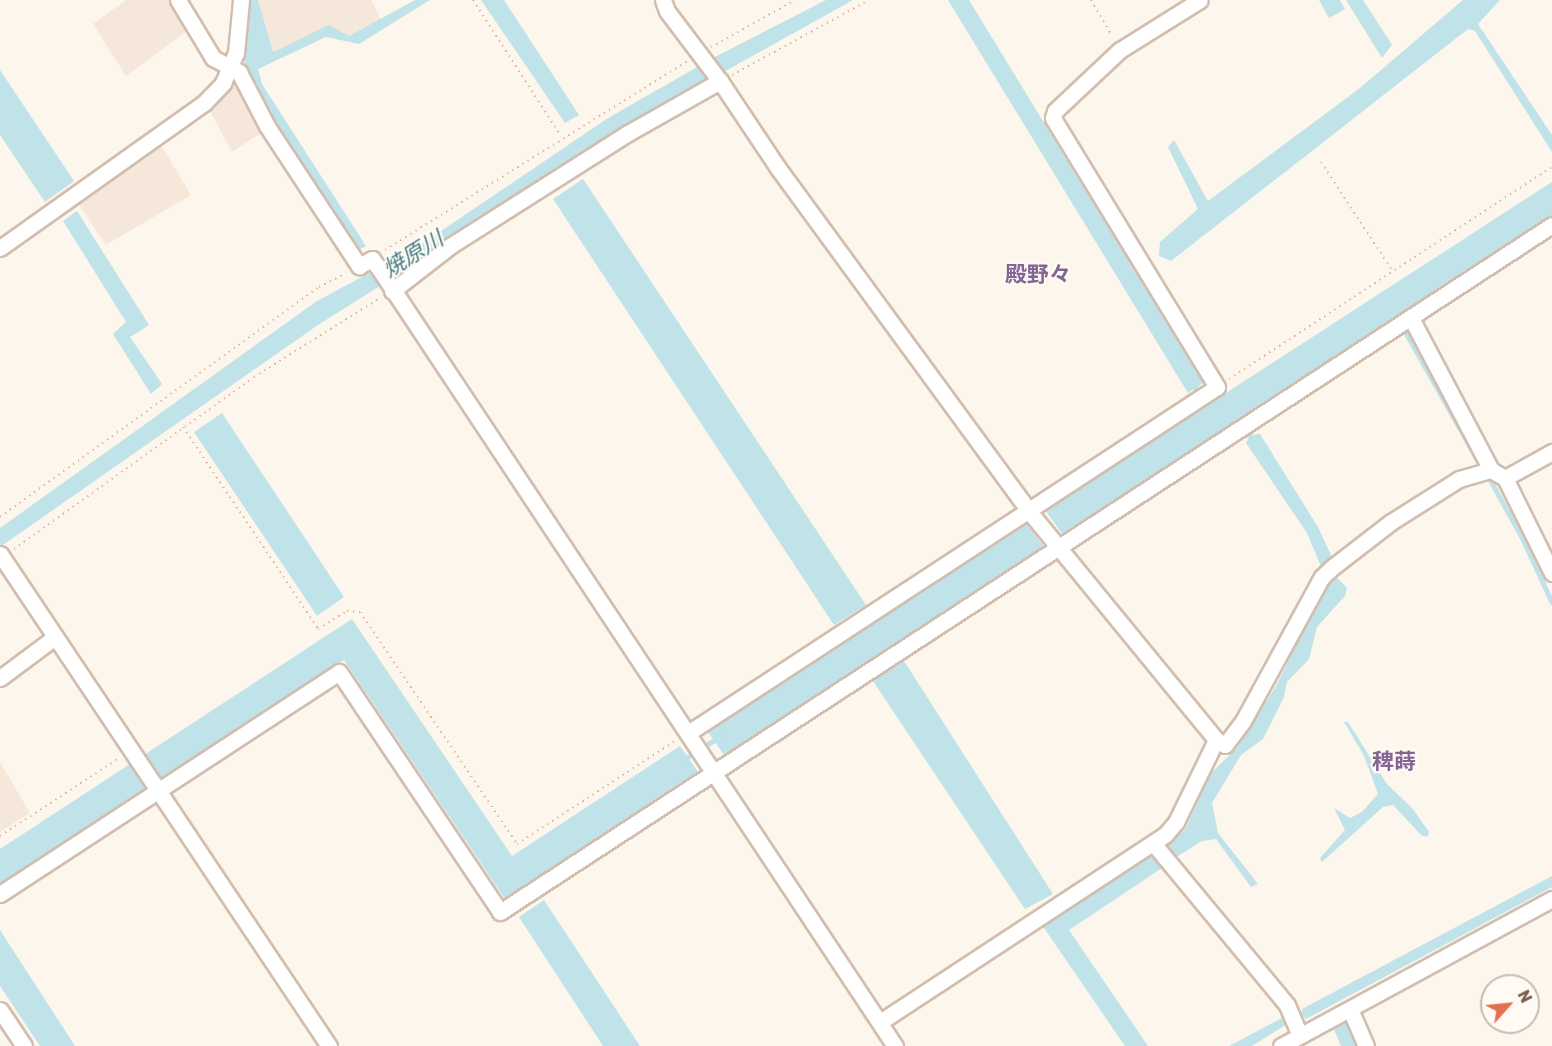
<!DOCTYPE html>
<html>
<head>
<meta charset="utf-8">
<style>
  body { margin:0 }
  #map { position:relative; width:1552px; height:1046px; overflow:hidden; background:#fdf6ec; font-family:Rubik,"Noto Sans JP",sans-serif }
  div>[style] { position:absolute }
  .residential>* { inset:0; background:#f5e8da }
  .water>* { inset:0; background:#bfe3e8 }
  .stream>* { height:4.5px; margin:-2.25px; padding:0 2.25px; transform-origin:2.25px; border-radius:2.25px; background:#bfe3e8 }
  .path>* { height:2px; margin-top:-1px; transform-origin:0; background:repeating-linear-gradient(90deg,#d9b8a5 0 1.5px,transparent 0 6px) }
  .roads { filter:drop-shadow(2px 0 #d1beb0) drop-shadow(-2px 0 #d1beb0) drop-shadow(0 2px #d1beb0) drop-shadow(0 -2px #d1beb0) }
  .minor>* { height:15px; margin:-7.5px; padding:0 7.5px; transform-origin:7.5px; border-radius:7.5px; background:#fff }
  span { translate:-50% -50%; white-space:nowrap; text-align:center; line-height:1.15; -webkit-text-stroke:4.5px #fffaf3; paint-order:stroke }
  .water-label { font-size:22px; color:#437c86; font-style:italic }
  .neighbourhood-label { font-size:22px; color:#846695; font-weight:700 }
  .north { position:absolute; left:1480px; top:974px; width:60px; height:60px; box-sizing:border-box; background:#fffaf3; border:2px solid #cabbb1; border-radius:50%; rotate:63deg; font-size:16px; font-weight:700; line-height:24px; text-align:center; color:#7a5c4d }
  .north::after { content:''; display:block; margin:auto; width:21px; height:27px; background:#e76f51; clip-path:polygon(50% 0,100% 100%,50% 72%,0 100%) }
</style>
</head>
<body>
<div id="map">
  <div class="residential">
    <i style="clip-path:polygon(126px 0,173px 0,190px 29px,126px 76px,93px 24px)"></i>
    <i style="clip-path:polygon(252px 0,371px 0,383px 23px,357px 41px,329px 31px,265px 61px)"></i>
    <i style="clip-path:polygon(237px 77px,264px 131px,232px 152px,209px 109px)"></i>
    <i style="clip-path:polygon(160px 143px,191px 195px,106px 245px,77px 202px)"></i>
    <i style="clip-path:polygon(0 762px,30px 813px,0 832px)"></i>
  </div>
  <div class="water">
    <i style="clip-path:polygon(248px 0,258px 0,273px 52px,329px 25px,349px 36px,415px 0,430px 0,359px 44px,326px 37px,258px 69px,262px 84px,366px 246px,359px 250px,253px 88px,243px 57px)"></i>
    <i style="clip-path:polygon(481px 0,504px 0,579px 115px,565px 123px)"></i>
    <i style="clip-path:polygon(826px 0,853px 0,720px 74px,709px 60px)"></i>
    <i style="clip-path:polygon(948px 0,969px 0,1203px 383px,1188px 393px)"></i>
    <i style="clip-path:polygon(1319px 0,1340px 0,1345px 9px,1329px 18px)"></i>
    <i style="clip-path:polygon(1346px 0,1363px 0,1392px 45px,1382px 58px)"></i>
    <i style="clip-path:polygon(1463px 0,1500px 0,1478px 24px,1552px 135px,1552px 152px,1475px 31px,1468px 29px,1171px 261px,1159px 256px,1160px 242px,1198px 209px,1168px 147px,1174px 140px,1208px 201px,1360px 88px)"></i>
    <i style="clip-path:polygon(699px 66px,709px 80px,540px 180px,395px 278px,385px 263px,405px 249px,416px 248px,608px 118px)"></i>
    <i style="clip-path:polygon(0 70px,74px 181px,45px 202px,0 135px)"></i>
    <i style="clip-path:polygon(583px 179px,866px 605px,834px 625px,553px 199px)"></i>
    <i style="clip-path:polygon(1552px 182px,1552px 216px,1063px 535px,1045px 510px)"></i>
    <i style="clip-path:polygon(77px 211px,149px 325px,130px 337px,162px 384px,151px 394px,113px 334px,126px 322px,63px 221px)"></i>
    <i style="clip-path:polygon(371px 272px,380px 286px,318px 325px,0 547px,0 528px,317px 301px)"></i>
    <i style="clip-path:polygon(222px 413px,344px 597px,317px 616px,194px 432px)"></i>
    <i style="clip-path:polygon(1260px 434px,1318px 527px,1331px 555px,1326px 566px,1347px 588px,1345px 596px,1317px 627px,1309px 659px,1287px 682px,1284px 697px,1263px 739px,1241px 755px,1212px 803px,1218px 833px,1258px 884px,1251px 887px,1216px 839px,1202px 841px,1175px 858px,1165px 846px,1185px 830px,1212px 772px,1237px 748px,1276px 686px,1302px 634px,1322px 569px,1307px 533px,1246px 443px,1250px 435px)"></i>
    <i style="clip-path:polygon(1025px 522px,1044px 547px,724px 755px,706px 729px)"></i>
    <i style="clip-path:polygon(352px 619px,512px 856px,680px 746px,699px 773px,505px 899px,344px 660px,0 884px,0 849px)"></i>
    <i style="clip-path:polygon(904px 661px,1053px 894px,1025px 909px,873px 681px)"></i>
    <i style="clip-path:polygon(1344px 722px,1348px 722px,1387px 784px,1413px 809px,1429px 832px,1427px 837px,1421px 835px,1393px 805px,1383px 807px,1322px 862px,1320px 858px,1345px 830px,1334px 808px,1350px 818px,1362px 812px,1378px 794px,1364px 756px)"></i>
    <i style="clip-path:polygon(1151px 853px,1162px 868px,1069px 930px,1148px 1046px,1125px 1046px,1042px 925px)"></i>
    <i style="clip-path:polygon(1552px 876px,1552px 887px,1306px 1019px,1303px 1016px,1289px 1023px,1252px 1046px,1229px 1046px,1280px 1019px,1302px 1013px,1302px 1009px)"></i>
    <i style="clip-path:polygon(544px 900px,640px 1046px,603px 1046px,519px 917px)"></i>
    <i style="clip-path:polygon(0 930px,75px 1046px,40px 1046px,0 986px)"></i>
    <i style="clip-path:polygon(1346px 1020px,1358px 1046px,1341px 1046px,1333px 1027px)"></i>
  </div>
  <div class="stream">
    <i style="left:1397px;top:317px;width:167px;rotate:60.5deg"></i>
    <i style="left:1196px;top:388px;width:20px;rotate:57deg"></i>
    <i style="left:1240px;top:419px;width:19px;rotate:58deg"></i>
    <i style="left:1487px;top:474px;width:74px;rotate:61deg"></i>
    <i style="left:1523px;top:539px;width:69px;rotate:65.3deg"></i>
    <i style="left:683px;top:760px;width:43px;rotate:-32.6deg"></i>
  </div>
  <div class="path">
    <i style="left:473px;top:0;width:162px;rotate:57.1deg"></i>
    <i style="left:1091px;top:0;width:42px;rotate:59.7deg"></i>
    <i style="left:711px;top:47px;width:96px;rotate:-29.2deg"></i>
    <i style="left:732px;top:75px;width:156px;rotate:-28.7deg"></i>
    <i style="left:1321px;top:162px;width:129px;rotate:56.7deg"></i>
    <i style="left:385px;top:250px;width:357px;rotate:-32deg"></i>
    <i style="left:1229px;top:379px;width:386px;rotate:-33.3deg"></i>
    <i style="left:183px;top:427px;width:243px;rotate:56.2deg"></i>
    <i style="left:318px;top:629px;width:34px;rotate:-32deg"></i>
    <i style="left:347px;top:611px;width:13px;rotate:4deg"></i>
    <i style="left:360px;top:612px;width:280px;rotate:55.9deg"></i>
    <i style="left:517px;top:844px;width:189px;rotate:-33.1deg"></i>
    <i style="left:0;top:517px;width:393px;rotate:-35.8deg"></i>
    <i style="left:319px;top:287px;width:30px;rotate:-27deg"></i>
    <i style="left:14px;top:549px;width:295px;rotate:-35.6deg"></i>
    <i style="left:254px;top:377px;width:149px;rotate:-32.1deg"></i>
    <i style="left:0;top:836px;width:142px;rotate:-33.2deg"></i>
  </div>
  <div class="roads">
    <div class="minor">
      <i style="left:178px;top:0;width:68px;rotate:58.9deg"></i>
      <i style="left:213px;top:58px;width:30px;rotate:28deg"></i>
      <i style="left:239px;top:72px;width:61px;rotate:62.6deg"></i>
      <i style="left:267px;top:126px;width:168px;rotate:56.7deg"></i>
      <i style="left:359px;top:266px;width:15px;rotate:-28deg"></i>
      <i style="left:372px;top:259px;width:10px;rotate:53deg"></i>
      <i style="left:378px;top:267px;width:935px;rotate:56.43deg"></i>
      <i style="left:663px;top:0;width:12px;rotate:70deg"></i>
      <i style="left:667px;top:11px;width:88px;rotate:52.9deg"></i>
      <i style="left:720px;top:81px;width:105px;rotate:56.3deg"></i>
      <i style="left:778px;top:168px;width:424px;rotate:53.8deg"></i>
      <i style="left:1028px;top:510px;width:297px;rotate:50.7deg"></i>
      <i style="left:1216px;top:740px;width:10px;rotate:29deg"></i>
      <i style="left:1225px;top:745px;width:30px;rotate:-53deg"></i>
      <i style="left:1243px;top:721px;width:164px;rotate:-61.3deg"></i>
      <i style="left:1322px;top:577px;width:16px;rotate:-43deg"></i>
      <i style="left:1334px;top:566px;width:72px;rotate:-37.7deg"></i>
      <i style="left:1391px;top:522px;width:80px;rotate:-32.3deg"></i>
      <i style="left:1459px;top:479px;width:33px;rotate:-16deg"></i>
      <i style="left:0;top:248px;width:250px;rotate:-35.4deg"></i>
      <i style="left:204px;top:103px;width:28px;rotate:-46deg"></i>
      <i style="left:223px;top:83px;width:33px;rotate:-67deg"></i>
      <i style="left:236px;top:53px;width:53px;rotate:-84.6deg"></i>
      <i style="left:392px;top:291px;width:73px;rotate:-37.8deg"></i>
      <i style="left:450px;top:246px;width:211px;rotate:-32.4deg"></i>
      <i style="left:628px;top:133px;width:106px;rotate:-29.5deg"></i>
      <i style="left:1411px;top:318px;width:172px;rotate:62.2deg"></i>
      <i style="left:1491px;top:470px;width:16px;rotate:30deg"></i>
      <i style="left:1505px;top:478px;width:106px;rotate:63.7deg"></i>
      <i style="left:1505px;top:478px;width:54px;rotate:-29deg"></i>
      <i style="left:0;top:554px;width:592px;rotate:56.23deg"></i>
      <i style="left:0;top:678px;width:69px;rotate:-36.7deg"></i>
      <i style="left:688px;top:733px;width:632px;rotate:-33.19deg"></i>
      <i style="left:1217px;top:387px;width:315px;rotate:-121.4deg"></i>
      <i style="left:1053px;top:118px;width:7px;rotate:-74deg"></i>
      <i style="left:1055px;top:111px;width:89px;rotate:-43.2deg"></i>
      <i style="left:1120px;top:50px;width:94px;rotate:-32deg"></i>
      <i style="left:1153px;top:843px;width:210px;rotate:50.4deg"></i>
      <i style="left:1287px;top:1005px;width:33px;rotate:67deg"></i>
      <i style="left:0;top:894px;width:405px;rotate:-33.2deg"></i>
      <i style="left:339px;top:672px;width:289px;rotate:56.1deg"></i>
      <i style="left:500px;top:912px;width:1256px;rotate:-33.15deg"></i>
      <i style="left:1350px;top:1009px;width:40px;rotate:66.6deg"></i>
      <i style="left:0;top:1010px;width:43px;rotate:56.3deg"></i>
      <i style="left:880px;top:1022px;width:341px;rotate:-33.3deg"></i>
      <i style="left:1165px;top:835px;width:17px;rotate:-50deg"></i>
      <i style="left:1176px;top:822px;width:91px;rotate:-64deg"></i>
      <i style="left:1281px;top:1046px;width:308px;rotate:-28.5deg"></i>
    </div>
  </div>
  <div class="water-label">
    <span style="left:413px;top:254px;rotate:-32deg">焼原川</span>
  </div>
  <div class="neighbourhood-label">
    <span style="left:1038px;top:275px">殿野々</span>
    <span style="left:1394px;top:762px">稗蒔</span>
  </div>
  <div class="north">N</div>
</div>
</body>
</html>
